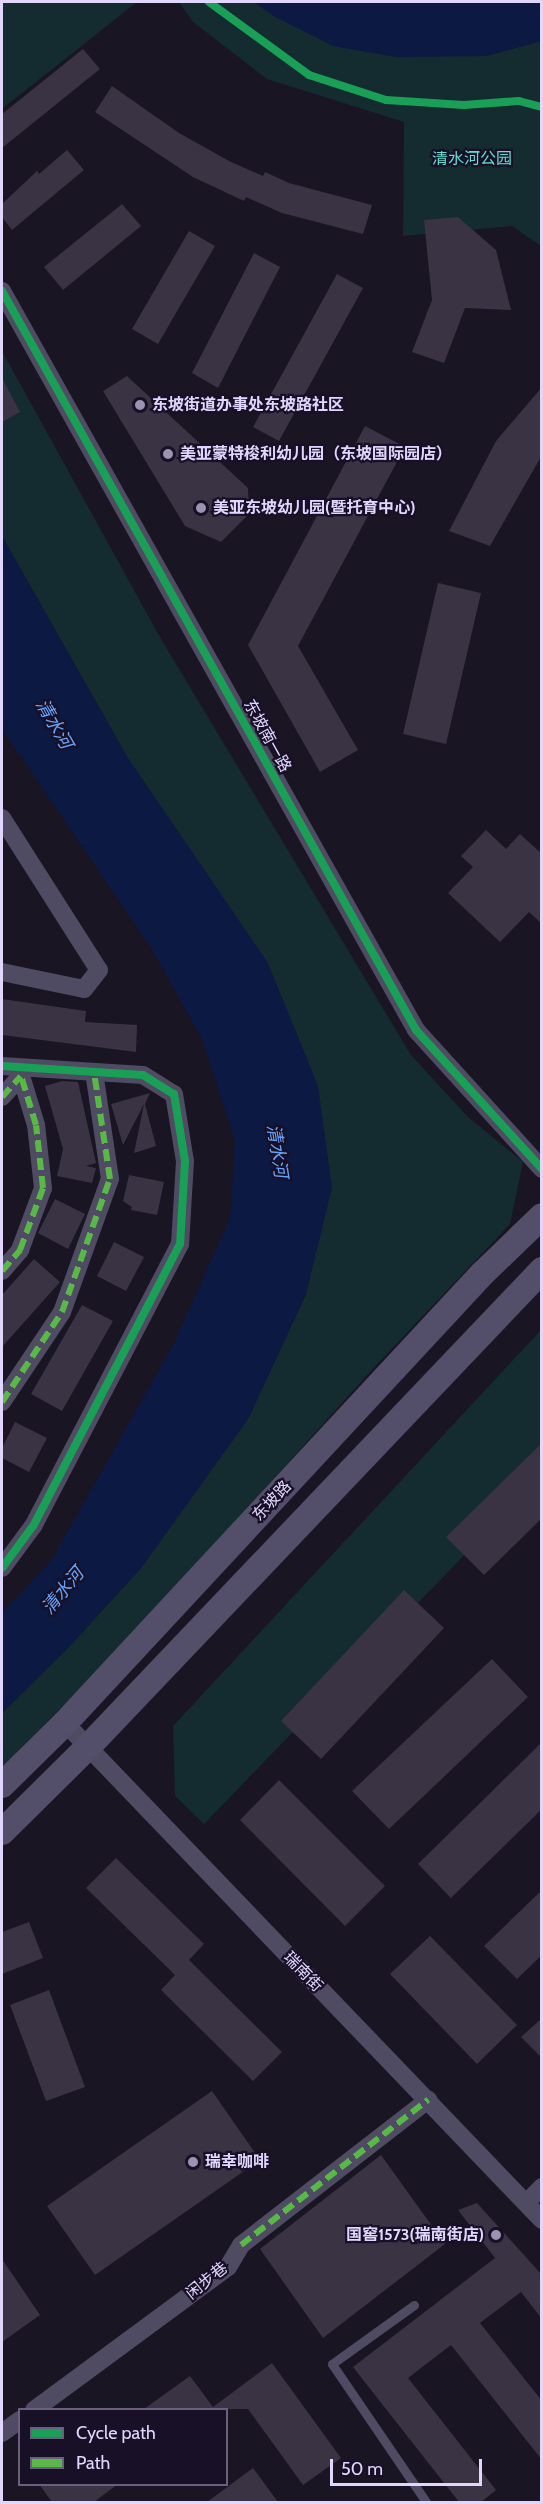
<!DOCTYPE html>
<html>
<head>
<meta charset="utf-8">
<style>
  body { margin:0 }
  #map { position:relative; width:543px; height:2504px; overflow:hidden; background:#191522; font-family:Cabin,"Noto Sans SC",sans-serif }
  div>[style] { position:absolute }
  .green>* { inset:0; background:#142b2f }
  .water>* { inset:0; background:#0c1942 }
  .building>* { inset:0; background:#393344 }
  .service>* { height:9px; margin:-4.5px; padding:0 4.5px; transform-origin:4.5px; border-radius:4.5px; background:#4f4b63 }
  .minor>* { height:18px; margin:-9px; padding:0 9px; transform-origin:9px; border-radius:9px; background:#4f4b63 }
  .secondary>* { height:26px; margin:-13px; padding:0 13px; transform-origin:13px; border-radius:13px; background:#534e69 }
  .quiet>* { height:6px; margin-top:-3px; transform-origin:0; background:repeating-linear-gradient(90deg,#58b947 0 12px,transparent 0 18px) }
  .cycleway>* { height:8px; margin:-4px; padding:0 4px; transform-origin:4px; border-radius:4px; background:#1a9f57 }
  .dots>* { width:16px; height:16px; translate:-50% -50%; box-sizing:border-box; border:3px solid #171027; border-radius:50% }
  span { translate:-50% -50%; white-space:nowrap; text-align:center; line-height:1.15; -webkit-text-stroke:4.5px #171027; paint-order:stroke }
  .park-label { font-size:16px; color:#63ded0 }
  .poi-label { font-size:16px; color:#e1d7fe; font-weight:700 }
  .left { translate:0 -50%; text-align:left }
  .right { translate:-100% -50%; text-align:right }
  .street-label { font-size:16px; color:#e1d7fe }
  .water-label { font-size:18px; color:#67a4fd; font-style:italic }
  .frame { position:absolute; inset:0; border:3px solid #e1d7fe; pointer-events:none }
  .legend { position:absolute; left:18px; top:2408px; width:210px; height:78px; box-sizing:border-box; background:#171027; border:2px solid #68607d; margin:0; padding:8px 10px; list-style:none; font-size:18px; color:#e1d7fe }
  .legend li { display:flex; align-items:center; gap:12px; height:30px }
  .legend b { width:30px; border:2px solid #68607d }
  .scale { position:absolute; left:330px; top:2459px; width:152px; height:27px; box-sizing:border-box; border:3px solid #e1d7fe; border-top:0; padding-left:8px; font-size:18px; line-height:21px; white-space:nowrap; color:#e1d7fe; -webkit-text-stroke:4px #171027; paint-order:stroke }
</style>
</head>
<body>
<div id="map">
  <div class="green">
    <i style="clip-path:polygon(2px 2px,137px 2px,2px 109px)"></i>
    <i style="clip-path:polygon(179px 2px,254px 2px,277px 18px,486px 56px,541px 41px,541px 246px,512px 226px,403px 236px,404px 122px,267px 79px,193px 22px)"></i>
    <i style="clip-path:polygon(2px 351px,161px 639px,411px 1055px,468px 1117px,523px 1162px,510px 1224px,368px 1374px,127px 1642px,2px 1767px,2px 1713px,68px 1648px,141px 1568px,248px 1419px,306px 1294px,126px 755px,2px 536px)"></i>
    <i style="clip-path:polygon(541px 1330px,541px 1476px,204px 1824px,175px 1796px,173px 1726px)"></i>
  </div>
  <div class="water">
    <i style="clip-path:polygon(254px 2px,541px 2px,541px 41px,486px 56px,396px 57px,333px 46px,277px 18px)"></i>
    <i style="clip-path:polygon(2px 536px,126px 755px,268px 963px,318px 1086px,332px 1188px,306px 1294px,248px 1419px,141px 1568px,68px 1648px,2px 1713px,2px 1613px,52px 1559px,173px 1345px,230px 1218px,235px 1141px,202px 1039px,151px 948px,2px 729px)"></i>
  </div>
  <div class="building">
    <i style="clip-path:polygon(83px 49px,100px 69px,2px 148px,2px 114px)"></i>
    <i style="clip-path:polygon(112px 86px,179px 133px,231px 162px,263px 176px,265px 172px,289px 183px,372px 205px,363px 234px,282px 213px,246px 197px,244px 201px,193px 177px,95px 112px)"></i>
    <i style="clip-path:polygon(67px 150px,84px 170px,12px 230px,2px 217px,2px 204px,37px 171px,39px 174px)"></i>
    <i style="clip-path:polygon(122px 204px,141px 226px,63px 290px,44px 267px)"></i>
    <i style="clip-path:polygon(458px 217px,496px 250px,511px 310px,465px 308px,444px 363px,412px 352px,432px 300px,424px 220px)"></i>
    <i style="clip-path:polygon(189px 231px,215px 246px,158px 344px,132px 329px)"></i>
    <i style="clip-path:polygon(254px 253px,280px 267px,218px 388px,192px 373px)"></i>
    <i style="clip-path:polygon(337px 274px,363px 288px,279px 441px,253px 427px)"></i>
    <i style="clip-path:polygon(127px 376px,248px 488px,249px 514px,221px 542px,185px 526px,103px 391px)"></i>
    <i style="clip-path:polygon(2px 378px,20px 412px,2px 422px)"></i>
    <i style="clip-path:polygon(542px 387px,542px 455px,490px 546px,449px 531px,496px 441px)"></i>
    <i style="clip-path:polygon(365px 426px,405px 447px,298px 646px,358px 750px,320px 772px,248px 645px)"></i>
    <i style="clip-path:polygon(438px 583px,481px 593px,446px 744px,403px 734px)"></i>
    <i style="clip-path:polygon(486px 830px,506px 849px,520px 834px,542px 854px,542px 924px,529px 912px,500px 942px,448px 893px,473px 867px,461px 856px)"></i>
    <i style="clip-path:polygon(2px 999px,86px 1011px,85px 1022px,137px 1025px,136px 1052px,2px 1035px)"></i>
    <i style="clip-path:polygon(62px 1081px,78px 1082px,96px 1163px,86px 1166px,96px 1168px,92px 1183px,57px 1176px,63px 1149px,45px 1086px)"></i>
    <i style="clip-path:polygon(150px 1093px,145px 1104px,156px 1146px,134px 1153px,144px 1104px,123px 1145px,111px 1104px)"></i>
    <i style="clip-path:polygon(129px 1175px,164px 1182px,157px 1215px,131px 1210px,132px 1207px,123px 1201px)"></i>
    <i style="clip-path:polygon(55px 1199px,85px 1214px,68px 1249px,38px 1233px)"></i>
    <i style="clip-path:polygon(114px 1242px,144px 1257px,126px 1291px,97px 1276px)"></i>
    <i style="clip-path:polygon(34px 1259px,60px 1282px,2px 1347px,2px 1295px)"></i>
    <i style="clip-path:polygon(82px 1305px,113px 1321px,62px 1411px,31px 1394px)"></i>
    <i style="clip-path:polygon(15px 1422px,47px 1438px,29px 1472px,2px 1458px,2px 1448px)"></i>
    <i style="clip-path:polygon(542px 1443px,542px 1518px,484px 1575px,446px 1537px)"></i>
    <i style="clip-path:polygon(404px 1590px,444px 1628px,321px 1759px,281px 1721px)"></i>
    <i style="clip-path:polygon(492px 1659px,528px 1697px,389px 1829px,352px 1791px)"></i>
    <i style="clip-path:polygon(542px 1742px,542px 1809px,451px 1898px,418px 1864px)"></i>
    <i style="clip-path:polygon(279px 1780px,385px 1886px,345px 1926px,240px 1820px)"></i>
    <i style="clip-path:polygon(116px 1858px,204px 1944px,189px 1960px,282px 2052px,253px 2081px,161px 1990px,175px 1975px,86px 1888px)"></i>
    <i style="clip-path:polygon(542px 1890px,542px 1955px,517px 1979px,484px 1946px)"></i>
    <i style="clip-path:polygon(29px 1922px,43px 1958px,2px 1974px,2px 1932px)"></i>
    <i style="clip-path:polygon(430px 1936px,517px 2025px,477px 2064px,390px 1974px)"></i>
    <i style="clip-path:polygon(49px 1990px,85px 2087px,46px 2101px,10px 2005px)"></i>
    <i style="clip-path:polygon(542px 2018px,542px 2058px,521px 2037px)"></i>
    <i style="clip-path:polygon(212px 2091px,260px 2160px,95px 2275px,47px 2206px)"></i>
    <i style="clip-path:polygon(381px 2155px,445px 2244px,323px 2338px,260px 2249px)"></i>
    <i style="clip-path:polygon(477px 2203px,542px 2275px,542px 2319px,521px 2292px,480px 2323px,542px 2401px,542px 2460px,451px 2345px,408px 2378px,496px 2490px,481px 2502px,459px 2502px,353px 2367px,495px 2258px,458px 2210px)"></i>
    <i style="clip-path:polygon(2px 2259px,40px 2315px,2px 2342px)"></i>
    <i style="clip-path:polygon(272px 2363px,341px 2458px,303px 2485px,248px 2409px,144px 2409px,190px 2376px,213px 2407px)"></i>
    <i style="clip-path:polygon(253px 2468px,278px 2502px,207px 2502px)"></i>
    <i style="clip-path:polygon(39px 2484px,118px 2484px,94px 2502px,52px 2502px)"></i>
  </div>
  <div class="service">
    <i style="left:414px;top:2305px;width:101px;rotate:144.3deg"></i>
    <i style="left:332px;top:2364px;width:167px;rotate:55.7deg"></i>
  </div>
  <div class="minor">
    <i style="left:2px;top:291px;width:847px;rotate:60.74deg"></i>
    <i style="left:416px;top:1030px;width:188px;rotate:47.8deg"></i>
    <i style="left:2px;top:818px;width:180px;rotate:57.5deg"></i>
    <i style="left:99px;top:970px;width:24px;rotate:128deg"></i>
    <i style="left:84px;top:989px;width:84px;rotate:-168.3deg"></i>
    <i style="left:2px;top:1066px;width:141px;rotate:3.7deg"></i>
    <i style="left:143px;top:1075px;width:36px;rotate:32deg"></i>
    <i style="left:174px;top:1094px;width:68px;rotate:80.7deg"></i>
    <i style="left:185px;top:1161px;width:83px;rotate:93.4deg"></i>
    <i style="left:180px;top:1244px;width:318px;rotate:117.5deg"></i>
    <i style="left:33px;top:1526px;width:52px;rotate:126.4deg"></i>
    <i style="left:2px;top:1097px;width:28px;rotate:-48deg"></i>
    <i style="left:2px;top:1271px;width:28px;rotate:-49deg"></i>
    <i style="left:20px;top:1250px;width:66px;rotate:-69.6deg"></i>
    <i style="left:43px;top:1188px;width:63px;rotate:-96.3deg"></i>
    <i style="left:36px;top:1125px;width:51px;rotate:-107deg"></i>
    <i style="left:2px;top:1402px;width:108px;rotate:-56.3deg"></i>
    <i style="left:62px;top:1312px;width:141px;rotate:-70.2deg"></i>
    <i style="left:110px;top:1179px;width:108px;rotate:-98.5deg"></i>
    <i style="left:65px;top:1723px;width:689px;rotate:46.18deg"></i>
    <i style="left:526px;top:2203px;width:23px;rotate:-45deg"></i>
    <i style="left:34px;top:2410px;width:241px;rotate:-36.4deg"></i>
    <i style="left:228px;top:2267px;width:26px;rotate:-59deg"></i>
    <i style="left:241px;top:2245px;width:237px;rotate:-37.8deg"></i>
    <i style="left:2px;top:2433px;width:22px;rotate:-36deg"></i>
  </div>
  <div class="secondary">
    <i style="left:2px;top:1785px;width:88px;rotate:-44.5deg"></i>
    <i style="left:65px;top:1723px;width:613px;rotate:-47.12deg"></i>
    <i style="left:482px;top:1274px;width:83px;rotate:-44deg"></i>
    <i style="left:2px;top:1832px;width:120px;rotate:-44.7deg"></i>
    <i style="left:87px;top:1748px;width:660px;rotate:-46.41deg"></i>
  </div>
  <div class="quiet">
    <i style="left:2px;top:1097px;width:28px;rotate:-48deg"></i>
    <i style="left:2px;top:1271px;width:28px;rotate:-49deg"></i>
    <i style="left:20px;top:1250px;width:66px;rotate:-69.6deg"></i>
    <i style="left:43px;top:1188px;width:63px;rotate:-96.3deg"></i>
    <i style="left:36px;top:1125px;width:51px;rotate:-107deg"></i>
    <i style="left:2px;top:1402px;width:108px;rotate:-56.3deg"></i>
    <i style="left:62px;top:1312px;width:141px;rotate:-70.2deg"></i>
    <i style="left:110px;top:1179px;width:108px;rotate:-98.5deg"></i>
    <i style="left:241px;top:2245px;width:237px;rotate:-37.8deg"></i>
  </div>
  <div class="cycleway">
    <i style="left:209px;top:2px;width:124px;rotate:36.1deg"></i>
    <i style="left:309px;top:75px;width:81px;rotate:18deg"></i>
    <i style="left:386px;top:100px;width:78px;rotate:3.7deg"></i>
    <i style="left:464px;top:105px;width:55px;rotate:-4.2deg"></i>
    <i style="left:519px;top:101px;width:24px;rotate:15deg"></i>
    <i style="left:2px;top:291px;width:847px;rotate:60.74deg"></i>
    <i style="left:416px;top:1030px;width:188px;rotate:47.8deg"></i>
    <i style="left:2px;top:1066px;width:141px;rotate:3.7deg"></i>
    <i style="left:143px;top:1075px;width:36px;rotate:32deg"></i>
    <i style="left:174px;top:1094px;width:68px;rotate:80.7deg"></i>
    <i style="left:185px;top:1161px;width:83px;rotate:93.4deg"></i>
    <i style="left:180px;top:1244px;width:318px;rotate:117.5deg"></i>
    <i style="left:33px;top:1526px;width:52px;rotate:126.4deg"></i>
  </div>
  <div class="dots">
    <i style="left:140px;top:405px;background:#9b93b1"></i>
    <i style="left:168px;top:454px;background:#9b93b1"></i>
    <i style="left:201px;top:508px;background:#9b93b1"></i>
    <i style="left:193px;top:2162px;background:#9b93b1"></i>
    <i style="left:496px;top:2235px;background:#9b93b1"></i>
  </div>
  <div class="park-label">
    <span style="left:472px;top:159px">清水河公园</span>
  </div>
  <div class="poi-label">
    <span class="left" style="left:152px;top:405px">东坡街道办事处东坡路社区</span>
    <span class="left" style="left:180px;top:454px">美亚蒙特梭利幼儿园（东坡国际园店）</span>
    <span class="left" style="left:213px;top:508px">美亚东坡幼儿园(暨托育中心)</span>
    <span class="left" style="left:205px;top:2162px">瑞幸咖啡</span>
    <span class="right" style="left:484px;top:2235px">国窖1573(瑞南街店)</span>
  </div>
  <div class="street-label">
    <span style="left:267px;top:736px;rotate:61deg">东坡南一路</span>
    <span style="left:272px;top:1501px;rotate:-47deg">东坡路</span>
    <span style="left:303px;top:1972px;rotate:46deg">瑞南街</span>
    <span style="left:207px;top:2281px;rotate:-39deg">闲步巷</span>
  </div>
  <div class="water-label">
    <span style="left:54px;top:724px;rotate:60deg">清水河</span>
    <span style="left:277px;top:1151px;rotate:81deg">清水河</span>
    <span style="left:63px;top:1591px;rotate:-50deg">清水河</span>
  </div>
  <div class="frame"></div>
  <ul class="legend">
  <li><b style="height:8px;background:#1a9f57"></b>Cycle path</li>
  <li><b style="height:8px;background:#58b947"></b>Path</li>
  </ul>
  <div class="scale">50 m</div>
</div>
</body>
</html>
